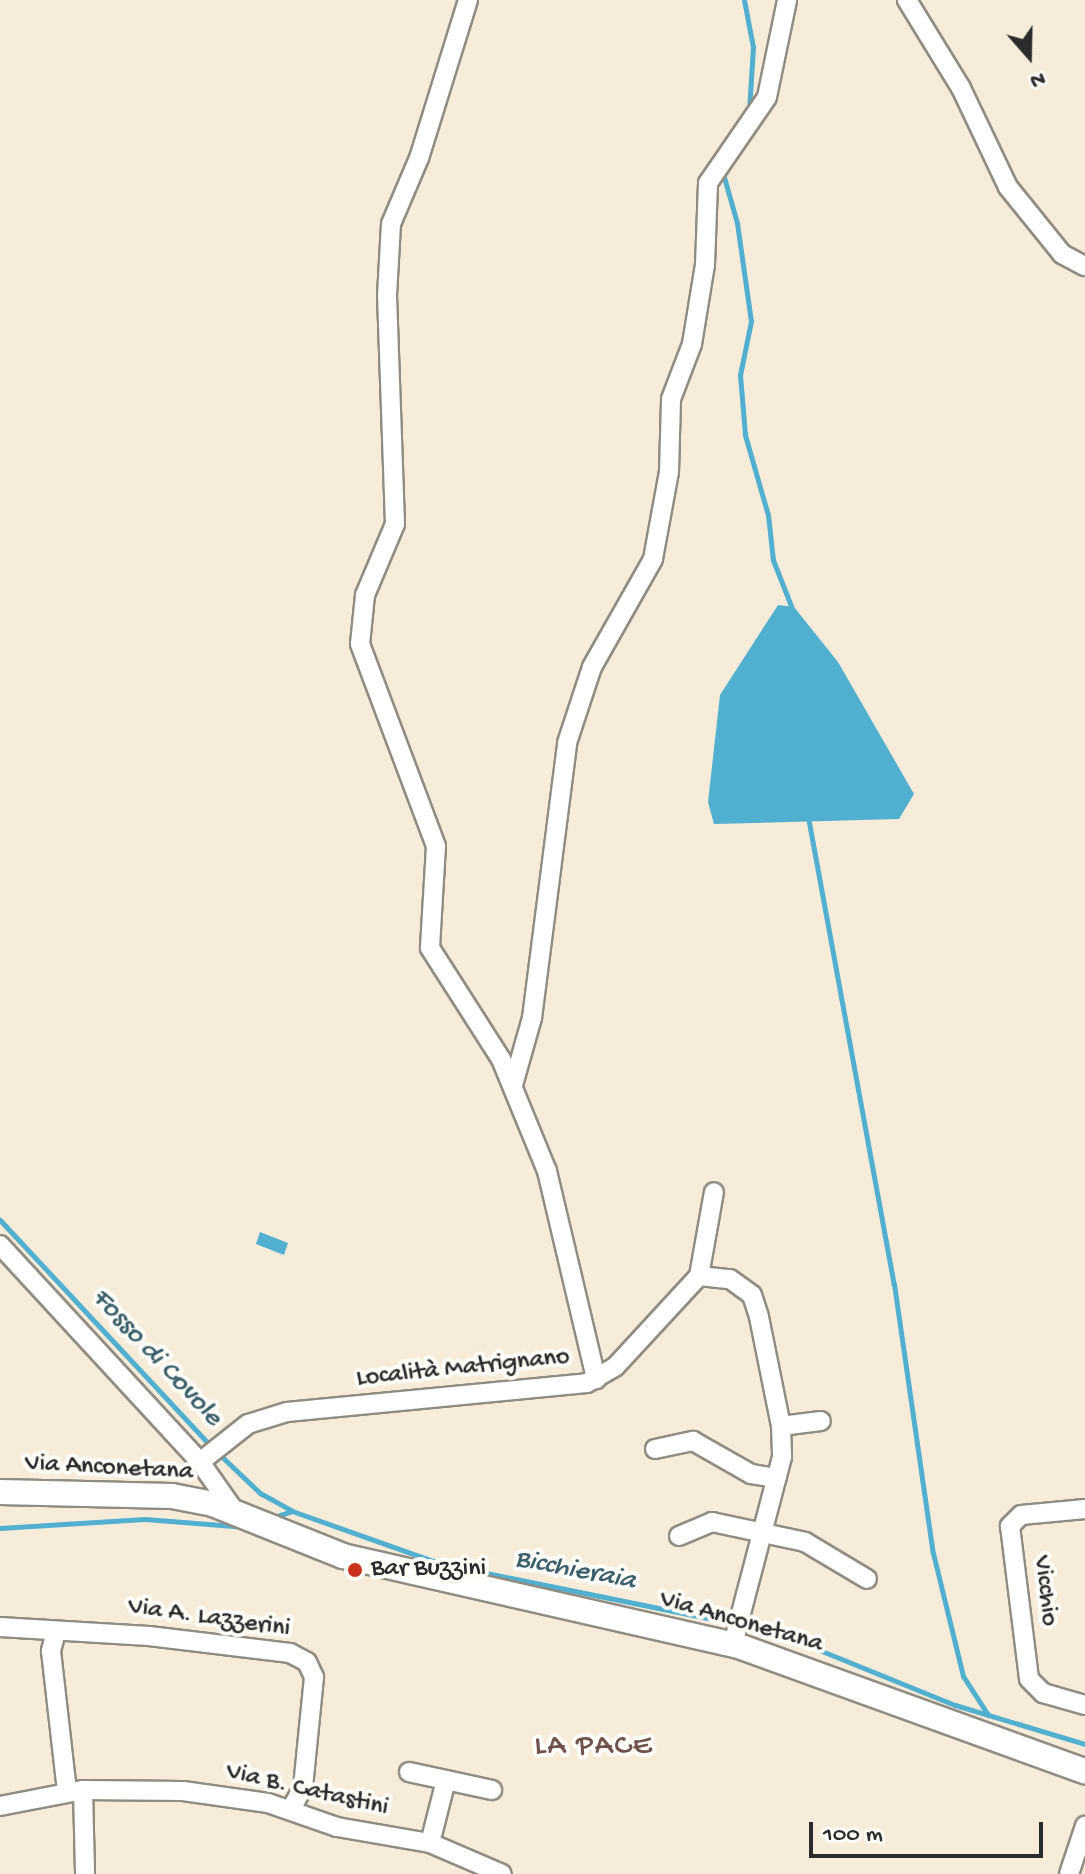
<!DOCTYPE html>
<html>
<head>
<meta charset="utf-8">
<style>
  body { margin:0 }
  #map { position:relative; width:1085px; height:1874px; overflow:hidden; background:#f7ecd9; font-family:"Gochi Hand",sans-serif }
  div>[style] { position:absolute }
  .water>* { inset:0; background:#51afcf }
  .stream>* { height:5px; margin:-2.5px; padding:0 2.5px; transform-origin:2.5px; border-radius:2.5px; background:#51afcf }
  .roads { filter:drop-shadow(2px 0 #918c82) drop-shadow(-2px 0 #918c82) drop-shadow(0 2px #918c82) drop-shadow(0 -2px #918c82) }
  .street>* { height:18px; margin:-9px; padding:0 9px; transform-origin:9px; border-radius:9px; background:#fff }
  .secondary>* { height:24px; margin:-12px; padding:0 12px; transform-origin:12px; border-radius:12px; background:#fff }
  .dots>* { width:22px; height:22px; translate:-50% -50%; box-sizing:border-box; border:4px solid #fdfcf7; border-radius:50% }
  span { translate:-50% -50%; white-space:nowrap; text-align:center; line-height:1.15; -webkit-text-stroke:8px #fdfcf7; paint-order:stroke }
  .street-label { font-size:26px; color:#2b2b2b }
  .poi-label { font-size:26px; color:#2b2b2b }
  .left { translate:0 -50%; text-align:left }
  .water-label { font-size:28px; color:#3a606d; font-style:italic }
  .quarter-label { font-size:30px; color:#6e524b; letter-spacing:2px }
  .north { position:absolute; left:989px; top:16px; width:80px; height:80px; -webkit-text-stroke:6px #fdfcf7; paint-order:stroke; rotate:160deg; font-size:22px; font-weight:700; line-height:32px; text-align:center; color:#2b2b2b }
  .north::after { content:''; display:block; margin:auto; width:28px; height:36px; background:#2b2b2b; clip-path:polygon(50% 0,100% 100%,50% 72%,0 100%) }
  .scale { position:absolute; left:809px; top:1822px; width:234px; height:36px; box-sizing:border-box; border:4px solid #2b2b2b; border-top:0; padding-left:10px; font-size:24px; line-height:28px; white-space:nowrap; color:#2b2b2b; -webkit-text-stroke:6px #fdfcf7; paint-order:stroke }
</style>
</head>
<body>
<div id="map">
  <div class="water">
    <i style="clip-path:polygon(778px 605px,794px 607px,838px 662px,914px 794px,899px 819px,714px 824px,708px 802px,720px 695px)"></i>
    <i style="clip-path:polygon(260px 1232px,288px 1243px,284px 1255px,256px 1244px)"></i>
  </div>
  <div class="stream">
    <i style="left:744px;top:0;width:48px;rotate:79.2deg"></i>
    <i style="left:753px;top:47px;width:63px;rotate:93.6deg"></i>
    <i style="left:722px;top:170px;width:55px;rotate:74.2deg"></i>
    <i style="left:737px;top:223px;width:99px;rotate:81.9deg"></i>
    <i style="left:751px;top:321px;width:55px;rotate:101.5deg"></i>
    <i style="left:740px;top:375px;width:60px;rotate:85.2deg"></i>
    <i style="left:745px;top:435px;width:83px;rotate:74deg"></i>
    <i style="left:768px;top:515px;width:45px;rotate:83.7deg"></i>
    <i style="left:773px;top:560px;width:55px;rotate:68.6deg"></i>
    <i style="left:808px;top:817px;width:475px;rotate:79.6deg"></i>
    <i style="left:894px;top:1284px;width:272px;rotate:81.8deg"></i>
    <i style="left:933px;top:1553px;width:127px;rotate:76.3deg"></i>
    <i style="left:963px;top:1676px;width:46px;rotate:57.3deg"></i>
    <i style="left:0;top:1220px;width:311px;rotate:47deg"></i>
    <i style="left:219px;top:1454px;width:57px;rotate:43.6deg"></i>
    <i style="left:260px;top:1493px;width:37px;rotate:29deg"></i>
    <i style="left:271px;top:1518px;width:22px;rotate:-18deg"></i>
    <i style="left:292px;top:1511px;width:159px;rotate:19.5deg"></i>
    <i style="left:442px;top:1564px;width:340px;rotate:11.5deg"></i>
    <i style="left:775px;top:1632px;width:194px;rotate:22.1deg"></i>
    <i style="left:955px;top:1705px;width:136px;rotate:16.7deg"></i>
    <i style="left:0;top:1528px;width:145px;rotate:-3.6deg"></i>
    <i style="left:145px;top:1519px;width:101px;rotate:4.5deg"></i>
  </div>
  <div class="roads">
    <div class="street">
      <i style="left:468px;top:0;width:165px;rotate:107.2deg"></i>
      <i style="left:419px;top:158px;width:72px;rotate:113deg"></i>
      <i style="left:391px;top:224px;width:71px;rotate:93.2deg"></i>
      <i style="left:387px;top:295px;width:229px;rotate:88deg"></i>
      <i style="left:395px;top:524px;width:77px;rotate:112.9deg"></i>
      <i style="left:365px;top:595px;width:49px;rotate:95.8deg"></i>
      <i style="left:360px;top:644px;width:216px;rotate:69.4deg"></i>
      <i style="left:436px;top:846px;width:102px;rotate:93.4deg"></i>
      <i style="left:430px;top:948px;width:132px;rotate:57.4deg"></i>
      <i style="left:501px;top:1059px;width:121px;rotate:67.7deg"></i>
      <i style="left:547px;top:1171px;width:214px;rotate:76.7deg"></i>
      <i style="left:907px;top:0;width:103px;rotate:58.5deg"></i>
      <i style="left:961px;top:88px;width:110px;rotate:64.6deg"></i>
      <i style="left:1008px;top:187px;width:86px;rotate:51.1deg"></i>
      <i style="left:1062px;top:254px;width:26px;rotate:28deg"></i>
      <i style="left:513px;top:1085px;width:70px;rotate:-74.2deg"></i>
      <i style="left:532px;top:1018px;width:277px;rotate:-82.7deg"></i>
      <i style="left:567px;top:743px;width:80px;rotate:-71.8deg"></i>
      <i style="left:592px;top:667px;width:124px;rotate:-60.5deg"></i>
      <i style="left:653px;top:559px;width:88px;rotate:-79.6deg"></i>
      <i style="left:669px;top:472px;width:73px;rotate:-88.4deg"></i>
      <i style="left:671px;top:399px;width:59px;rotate:-69.1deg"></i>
      <i style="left:692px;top:344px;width:80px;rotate:-80.7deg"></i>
      <i style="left:705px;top:265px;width:82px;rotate:-87.9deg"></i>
      <i style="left:708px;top:183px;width:104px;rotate:-55.5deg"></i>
      <i style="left:767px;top:97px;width:99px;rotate:-78.3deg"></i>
      <i style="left:0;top:1245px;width:295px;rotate:47.3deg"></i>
      <i style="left:200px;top:1462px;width:62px;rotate:54.8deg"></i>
      <i style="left:699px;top:1276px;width:85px;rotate:-79.9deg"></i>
      <i style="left:781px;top:1426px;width:40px;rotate:-7.1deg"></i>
      <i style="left:655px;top:1449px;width:39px;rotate:-12deg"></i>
      <i style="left:693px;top:1441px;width:67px;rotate:29.6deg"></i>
      <i style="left:751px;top:1474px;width:26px;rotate:9deg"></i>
      <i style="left:200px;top:1462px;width:61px;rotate:-38.4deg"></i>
      <i style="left:248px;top:1424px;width:41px;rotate:-17.1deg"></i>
      <i style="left:287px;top:1412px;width:301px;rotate:-5.5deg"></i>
      <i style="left:587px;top:1383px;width:32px;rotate:-30deg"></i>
      <i style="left:615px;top:1367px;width:124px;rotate:-47.3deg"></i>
      <i style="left:699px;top:1276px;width:31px;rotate:6deg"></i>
      <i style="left:730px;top:1279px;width:27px;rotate:36deg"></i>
      <i style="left:752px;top:1295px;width:23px;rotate:72deg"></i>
      <i style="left:759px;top:1317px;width:111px;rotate:78.6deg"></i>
      <i style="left:781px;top:1426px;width:31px;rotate:88deg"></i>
      <i style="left:782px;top:1457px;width:193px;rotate:104.7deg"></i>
      <i style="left:1085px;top:1509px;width:64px;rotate:174.6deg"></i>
      <i style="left:1021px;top:1515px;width:16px;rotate:135deg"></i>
      <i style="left:1010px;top:1526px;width:154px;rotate:82.9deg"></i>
      <i style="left:1029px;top:1679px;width:20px;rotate:45deg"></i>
      <i style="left:1043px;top:1693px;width:44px;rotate:15.9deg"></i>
      <i style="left:679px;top:1536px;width:36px;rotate:-23deg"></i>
      <i style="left:712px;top:1522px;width:95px;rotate:12.1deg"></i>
      <i style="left:805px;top:1542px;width:72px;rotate:30.8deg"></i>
      <i style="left:0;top:1627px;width:149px;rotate:3.5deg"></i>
      <i style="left:149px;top:1636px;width:142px;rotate:6.9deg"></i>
      <i style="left:290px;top:1653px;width:19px;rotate:28deg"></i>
      <i style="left:307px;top:1662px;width:17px;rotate:65deg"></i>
      <i style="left:314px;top:1677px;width:111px;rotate:95.7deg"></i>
      <i style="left:303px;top:1787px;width:24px;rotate:118deg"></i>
      <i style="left:56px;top:1632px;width:20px;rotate:105deg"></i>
      <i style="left:51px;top:1651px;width:142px;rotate:83.5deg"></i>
      <i style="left:409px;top:1772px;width:85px;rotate:12.2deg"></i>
      <i style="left:83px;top:1790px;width:84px;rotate:88.6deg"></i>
      <i style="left:0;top:1806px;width:85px;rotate:-10.9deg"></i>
      <i style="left:83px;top:1790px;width:100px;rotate:0.6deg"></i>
      <i style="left:183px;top:1791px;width:86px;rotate:8deg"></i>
      <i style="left:268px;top:1803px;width:73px;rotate:19.2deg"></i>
      <i style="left:337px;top:1827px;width:94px;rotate:9.8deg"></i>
      <i style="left:430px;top:1843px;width:78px;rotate:23.3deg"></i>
      <i style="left:430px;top:1843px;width:65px;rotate:-75.7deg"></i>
      <i style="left:1069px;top:1874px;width:51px;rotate:-71.6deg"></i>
    </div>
    <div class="secondary">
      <i style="left:0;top:1492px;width:172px;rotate:1.3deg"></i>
      <i style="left:172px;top:1496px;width:42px;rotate:11deg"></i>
      <i style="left:213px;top:1504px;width:140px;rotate:21.8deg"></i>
      <i style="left:343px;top:1556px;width:403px;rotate:12.8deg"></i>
      <i style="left:736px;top:1645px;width:371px;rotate:19.9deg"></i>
    </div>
  </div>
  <div class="dots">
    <i style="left:355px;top:1570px;background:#c8321e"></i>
  </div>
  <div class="street-label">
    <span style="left:463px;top:1369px;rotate:-6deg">Località Matrignano</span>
    <span style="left:109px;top:1469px;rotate:3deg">Via Anconetana</span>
    <span style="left:1044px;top:1591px;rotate:83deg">Vicchio</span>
    <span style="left:209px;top:1619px;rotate:8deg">Via A. Lazzerini</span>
    <span style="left:741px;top:1623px;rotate:16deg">Via Anconetana</span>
    <span style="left:307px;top:1791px;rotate:13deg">Via B. Catastini</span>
  </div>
  <div class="poi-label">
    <span class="left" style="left:371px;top:1570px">Bar Buzzini</span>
  </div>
  <div class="water-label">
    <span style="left:156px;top:1358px;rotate:47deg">Fosso di Covole</span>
    <span style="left:575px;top:1571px;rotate:11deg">Bicchieraia</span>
  </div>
  <div class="quarter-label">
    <span style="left:594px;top:1748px">LA PACE</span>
  </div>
  <div class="north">N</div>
  <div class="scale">100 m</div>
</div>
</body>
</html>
